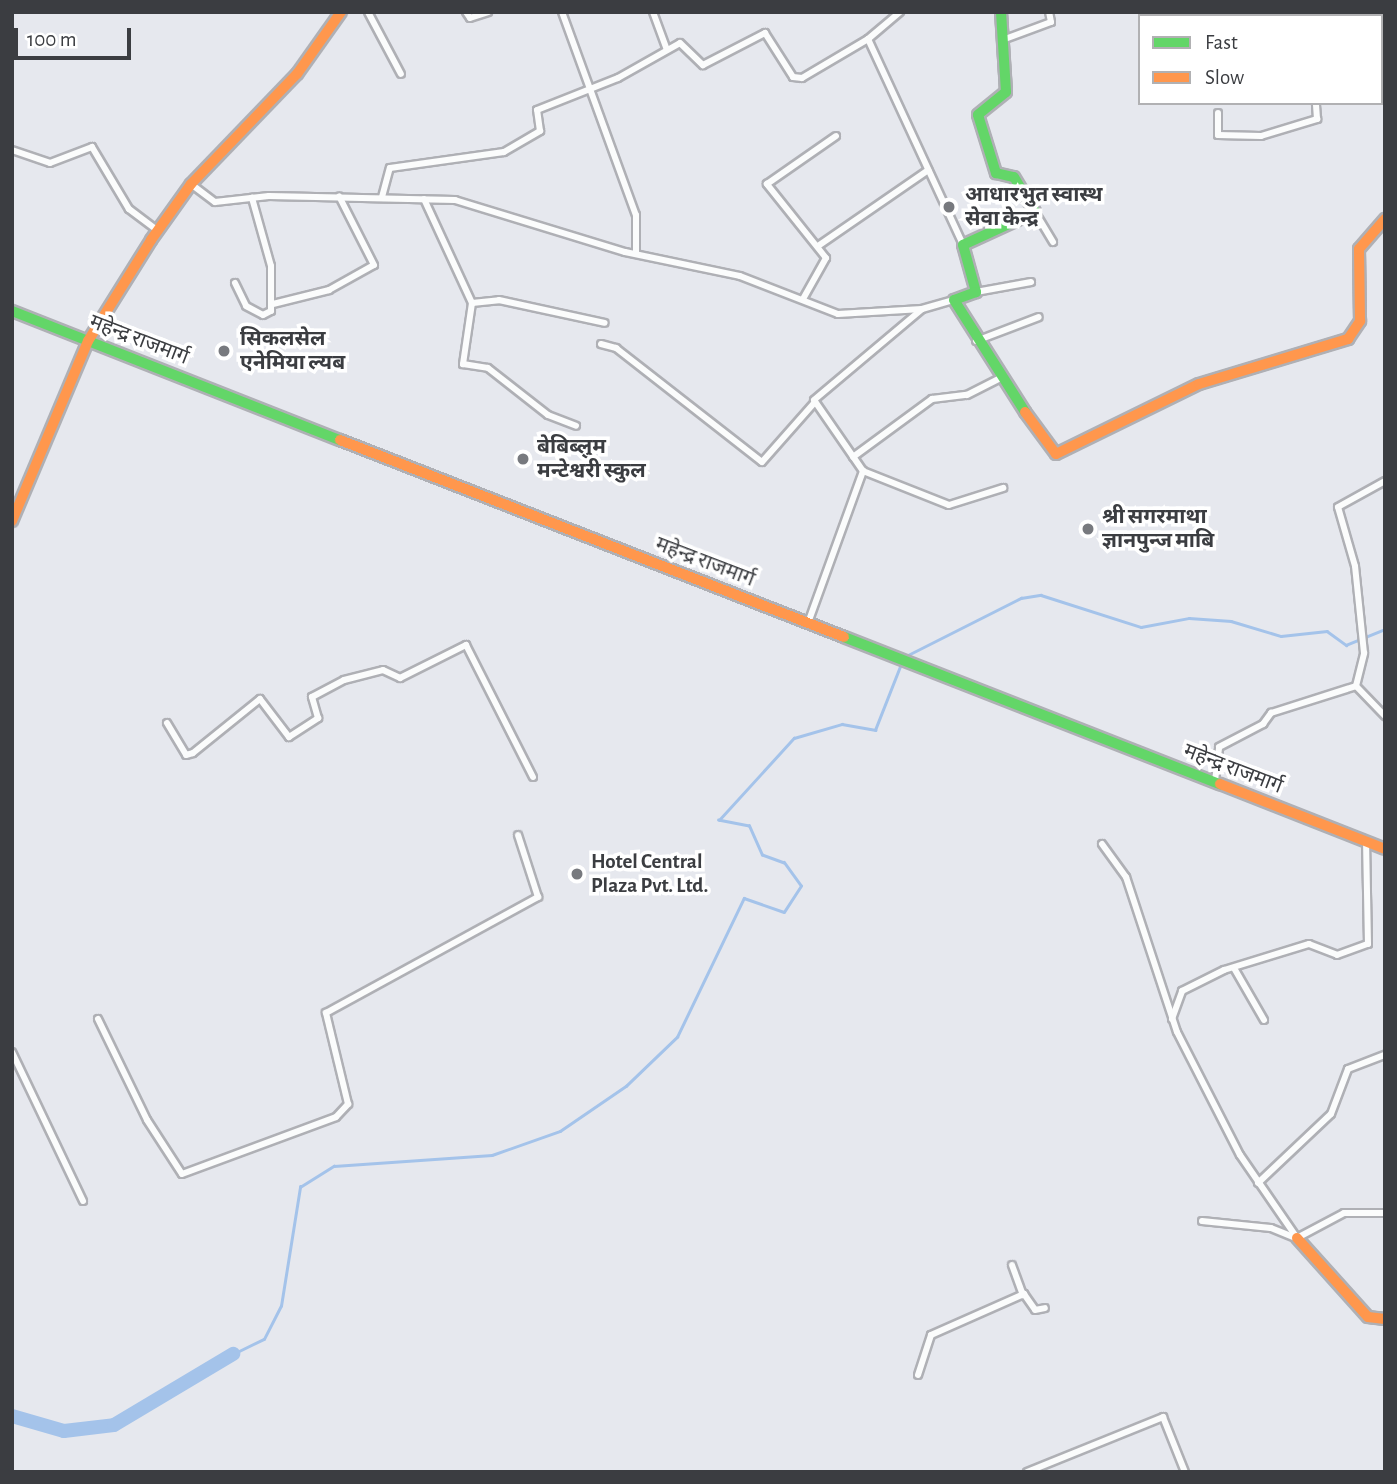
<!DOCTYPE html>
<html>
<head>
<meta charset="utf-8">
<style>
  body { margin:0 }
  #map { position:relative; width:1397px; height:1484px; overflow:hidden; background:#e6e8ee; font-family:"Alegreya Sans","Noto Sans Devanagari",sans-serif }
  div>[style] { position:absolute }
  .stream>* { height:2.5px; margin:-1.25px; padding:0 1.25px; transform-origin:1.25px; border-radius:1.25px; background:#a4c3ea }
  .river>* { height:14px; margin:-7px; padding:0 7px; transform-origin:7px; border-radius:7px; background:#a4c3ea }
  .roads { filter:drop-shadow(2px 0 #afb0b5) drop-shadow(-2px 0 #afb0b5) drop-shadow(0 2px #afb0b5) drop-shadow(0 -2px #afb0b5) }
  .street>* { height:6px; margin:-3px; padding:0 3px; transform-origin:3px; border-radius:3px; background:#fbfcfc }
  .fast>* { height:10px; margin:-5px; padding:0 5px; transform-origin:5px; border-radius:5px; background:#63d668 }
  .slow>* { height:10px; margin:-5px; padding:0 5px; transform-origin:5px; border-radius:5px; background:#ff974d }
  .dots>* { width:19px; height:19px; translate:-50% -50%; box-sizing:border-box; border:4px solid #fff; border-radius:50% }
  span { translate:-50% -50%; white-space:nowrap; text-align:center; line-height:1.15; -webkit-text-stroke:7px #fff; paint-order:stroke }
  .poi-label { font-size:21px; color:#3b3d41; font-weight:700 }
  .left { translate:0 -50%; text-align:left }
  .street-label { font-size:21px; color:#3b3d41 }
  .frame { position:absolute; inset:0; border:14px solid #3b3d41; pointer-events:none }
  .legend { position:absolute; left:1138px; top:14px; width:245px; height:91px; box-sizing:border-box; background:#fff; border:2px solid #b1b1b3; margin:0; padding:9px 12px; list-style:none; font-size:21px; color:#3b3d41 }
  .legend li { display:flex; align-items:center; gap:14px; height:35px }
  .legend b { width:35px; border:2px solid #b1b1b3 }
  .scale { position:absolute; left:14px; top:28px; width:117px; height:32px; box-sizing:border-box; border:4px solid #3b3d41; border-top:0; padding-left:9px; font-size:21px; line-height:24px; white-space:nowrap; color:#3b3d41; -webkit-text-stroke:5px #fff; paint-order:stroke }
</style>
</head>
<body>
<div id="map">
  <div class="stream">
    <i style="left:906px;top:656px;width:129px;rotate:-26.8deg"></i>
    <i style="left:1021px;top:598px;width:20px;rotate:-9deg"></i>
    <i style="left:1041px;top:595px;width:105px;rotate:17.7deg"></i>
    <i style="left:1141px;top:627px;width:49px;rotate:-10.6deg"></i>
    <i style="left:1189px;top:618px;width:42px;rotate:4.1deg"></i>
    <i style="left:1231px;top:621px;width:52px;rotate:16.7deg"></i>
    <i style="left:1281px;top:636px;width:46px;rotate:-6.2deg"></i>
    <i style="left:1327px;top:631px;width:24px;rotate:36deg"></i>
    <i style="left:1346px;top:645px;width:42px;rotate:-22.3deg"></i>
    <i style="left:233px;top:1354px;width:34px;rotate:-26deg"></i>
    <i style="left:264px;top:1339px;width:37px;rotate:-63deg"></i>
    <i style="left:281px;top:1306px;width:121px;rotate:-80.9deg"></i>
    <i style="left:300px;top:1187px;width:40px;rotate:-32deg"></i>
    <i style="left:334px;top:1166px;width:158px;rotate:-4deg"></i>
    <i style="left:492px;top:1155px;width:72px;rotate:-19.4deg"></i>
    <i style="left:560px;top:1131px;width:80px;rotate:-34.3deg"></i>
    <i style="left:626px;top:1086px;width:71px;rotate:-43.9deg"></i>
    <i style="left:677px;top:1037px;width:154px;rotate:-64.3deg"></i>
    <i style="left:744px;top:898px;width:42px;rotate:19.3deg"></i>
    <i style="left:784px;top:912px;width:31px;rotate:-57deg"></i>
    <i style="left:801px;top:886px;width:29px;rotate:-126deg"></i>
    <i style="left:784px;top:863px;width:23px;rotate:-160deg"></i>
    <i style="left:762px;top:855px;width:32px;rotate:-114deg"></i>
    <i style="left:749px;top:826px;width:31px;rotate:-169deg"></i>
    <i style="left:719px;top:820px;width:111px;rotate:-47.6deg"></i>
    <i style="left:794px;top:738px;width:50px;rotate:-16.3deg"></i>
    <i style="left:842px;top:724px;width:34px;rotate:10deg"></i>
    <i style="left:875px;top:730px;width:71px;rotate:-68.5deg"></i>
  </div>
  <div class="river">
    <i style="left:12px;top:1416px;width:54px;rotate:16.1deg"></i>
    <i style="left:64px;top:1431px;width:50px;rotate:-6.8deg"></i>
    <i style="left:114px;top:1425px;width:139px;rotate:-30.8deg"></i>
  </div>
  <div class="roads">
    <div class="street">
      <i style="left:368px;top:12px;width:70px;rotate:62deg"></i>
      <i style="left:466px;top:12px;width:7px;rotate:56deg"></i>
      <i style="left:470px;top:18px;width:19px;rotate:-18deg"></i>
      <i style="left:562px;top:12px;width:216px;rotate:70deg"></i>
      <i style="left:636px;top:215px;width:39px;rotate:90deg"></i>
      <i style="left:653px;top:12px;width:40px;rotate:69.8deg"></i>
      <i style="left:900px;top:12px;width:42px;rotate:139.8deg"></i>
      <i style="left:868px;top:39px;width:227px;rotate:65.2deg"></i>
      <i style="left:1350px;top:12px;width:4px;rotate:63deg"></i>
      <i style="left:1005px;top:39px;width:49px;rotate:-20.3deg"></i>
      <i style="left:1051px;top:22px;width:10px;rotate:-101deg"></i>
      <i style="left:1218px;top:113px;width:22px;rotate:90deg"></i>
      <i style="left:1218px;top:135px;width:43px;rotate:1.3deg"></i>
      <i style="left:1261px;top:136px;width:59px;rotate:-16.9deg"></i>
      <i style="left:1317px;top:119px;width:16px;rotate:-94deg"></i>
      <i style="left:12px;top:150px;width:40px;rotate:18.9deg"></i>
      <i style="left:50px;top:163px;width:45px;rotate:-20.9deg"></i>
      <i style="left:92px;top:147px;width:72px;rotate:59.2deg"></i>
      <i style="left:129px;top:209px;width:36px;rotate:37deg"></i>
      <i style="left:191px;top:184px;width:30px;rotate:37deg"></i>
      <i style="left:215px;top:202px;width:54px;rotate:-6.3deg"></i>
      <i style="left:269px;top:196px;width:186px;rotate:1.2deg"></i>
      <i style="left:455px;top:200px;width:178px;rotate:17deg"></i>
      <i style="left:625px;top:252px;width:117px;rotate:11.8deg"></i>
      <i style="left:740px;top:276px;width:105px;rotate:21.2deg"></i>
      <i style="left:838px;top:314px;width:84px;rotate:-3.4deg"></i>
      <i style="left:922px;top:309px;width:33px;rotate:-16deg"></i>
      <i style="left:382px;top:197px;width:30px;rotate:-75deg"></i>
      <i style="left:390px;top:168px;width:115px;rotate:-8deg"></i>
      <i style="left:504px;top:152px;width:42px;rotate:-30.3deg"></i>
      <i style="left:540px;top:131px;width:21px;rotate:-98deg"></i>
      <i style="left:537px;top:110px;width:87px;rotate:-21.6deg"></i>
      <i style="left:618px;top:78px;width:71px;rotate:-29.4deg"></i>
      <i style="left:680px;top:43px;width:32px;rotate:44deg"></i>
      <i style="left:703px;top:65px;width:70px;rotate:-27.3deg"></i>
      <i style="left:765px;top:33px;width:52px;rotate:57.5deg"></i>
      <i style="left:793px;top:77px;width:9px;rotate:6deg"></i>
      <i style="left:802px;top:78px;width:77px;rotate:-30.6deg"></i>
      <i style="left:424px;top:199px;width:115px;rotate:65.2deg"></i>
      <i style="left:472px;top:303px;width:27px;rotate:-6deg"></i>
      <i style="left:499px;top:300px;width:108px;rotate:12.2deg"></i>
      <i style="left:1035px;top:212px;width:35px;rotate:59deg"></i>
      <i style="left:818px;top:246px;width:134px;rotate:-34.6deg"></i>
      <i style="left:235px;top:283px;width:25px;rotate:64deg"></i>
      <i style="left:246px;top:306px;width:19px;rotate:28deg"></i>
      <i style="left:263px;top:315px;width:9px;rotate:-27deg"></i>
      <i style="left:271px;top:311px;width:45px;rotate:-90deg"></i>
      <i style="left:271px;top:266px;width:71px;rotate:-105.6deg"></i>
      <i style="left:976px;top:292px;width:56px;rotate:-10.3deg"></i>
      <i style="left:803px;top:299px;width:47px;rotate:-60.7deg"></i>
      <i style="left:826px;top:258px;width:95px;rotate:-128.6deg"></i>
      <i style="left:767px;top:184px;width:84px;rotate:-34.8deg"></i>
      <i style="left:472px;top:303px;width:62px;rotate:98.4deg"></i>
      <i style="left:463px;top:364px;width:25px;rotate:9deg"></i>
      <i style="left:488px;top:368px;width:76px;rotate:38.1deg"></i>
      <i style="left:548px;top:415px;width:30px;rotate:21deg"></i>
      <i style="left:273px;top:304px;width:58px;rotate:-14deg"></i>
      <i style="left:329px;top:290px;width:51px;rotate:-29.1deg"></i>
      <i style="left:374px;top:265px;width:77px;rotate:-116.9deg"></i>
      <i style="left:976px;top:341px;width:67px;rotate:-20.9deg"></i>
      <i style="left:601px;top:344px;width:16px;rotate:15deg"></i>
      <i style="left:616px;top:348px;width:185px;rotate:38deg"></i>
      <i style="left:762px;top:462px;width:80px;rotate:-48.5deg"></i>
      <i style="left:853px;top:457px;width:98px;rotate:-36.3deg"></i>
      <i style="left:932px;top:399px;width:35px;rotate:-7deg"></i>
      <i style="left:967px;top:395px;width:37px;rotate:-27deg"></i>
      <i style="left:863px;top:471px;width:92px;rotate:21.6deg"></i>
      <i style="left:949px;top:505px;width:57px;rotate:-17.5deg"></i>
      <i style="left:808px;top:623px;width:162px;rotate:-70.1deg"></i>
      <i style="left:863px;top:471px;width:86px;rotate:-124.6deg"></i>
      <i style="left:814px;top:400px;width:141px;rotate:-40.1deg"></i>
      <i style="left:1356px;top:686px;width:34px;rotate:-76deg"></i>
      <i style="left:1364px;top:653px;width:87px;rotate:-95.9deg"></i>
      <i style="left:1355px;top:566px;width:61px;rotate:-106.1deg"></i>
      <i style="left:1338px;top:507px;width:54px;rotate:-29deg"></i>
      <i style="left:167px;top:723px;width:37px;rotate:59deg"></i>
      <i style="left:186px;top:755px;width:7px;rotate:-16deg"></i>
      <i style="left:193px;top:753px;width:86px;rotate:-38.9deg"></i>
      <i style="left:260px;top:699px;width:48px;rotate:52.7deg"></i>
      <i style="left:289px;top:737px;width:35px;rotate:-33deg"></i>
      <i style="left:318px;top:718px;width:22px;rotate:-106deg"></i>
      <i style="left:312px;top:697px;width:36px;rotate:-28deg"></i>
      <i style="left:344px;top:680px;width:40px;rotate:-14.4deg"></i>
      <i style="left:383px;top:670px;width:19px;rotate:25deg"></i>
      <i style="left:400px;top:678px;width:74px;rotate:-26.6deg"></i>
      <i style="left:466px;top:645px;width:148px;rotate:63.1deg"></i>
      <i style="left:1215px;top:781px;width:34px;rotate:-83deg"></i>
      <i style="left:1219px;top:747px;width:50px;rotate:-27.6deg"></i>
      <i style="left:1263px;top:724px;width:14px;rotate:-54deg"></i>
      <i style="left:1271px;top:713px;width:89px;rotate:-17.6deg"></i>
      <i style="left:1356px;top:686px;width:42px;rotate:46deg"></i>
      <i style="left:1102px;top:844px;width:41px;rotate:54deg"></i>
      <i style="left:1126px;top:877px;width:163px;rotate:71.8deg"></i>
      <i style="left:1177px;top:1032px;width:138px;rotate:62.9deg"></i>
      <i style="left:1240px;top:1155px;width:101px;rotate:55.5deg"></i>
      <i style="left:1234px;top:968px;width:60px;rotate:60deg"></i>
      <i style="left:98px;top:1019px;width:112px;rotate:64.1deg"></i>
      <i style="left:147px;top:1120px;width:64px;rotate:57.1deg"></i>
      <i style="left:182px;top:1174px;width:164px;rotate:-20.3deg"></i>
      <i style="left:336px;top:1117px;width:18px;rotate:-47deg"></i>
      <i style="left:348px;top:1104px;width:94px;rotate:-103.6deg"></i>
      <i style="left:326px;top:1013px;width:242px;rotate:-28.7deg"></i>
      <i style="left:538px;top:897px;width:65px;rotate:-107.9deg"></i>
      <i style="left:1172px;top:1019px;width:30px;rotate:-70deg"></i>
      <i style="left:1182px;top:991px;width:47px;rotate:-26.6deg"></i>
      <i style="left:1224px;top:970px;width:89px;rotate:-17deg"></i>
      <i style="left:1309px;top:944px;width:30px;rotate:21deg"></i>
      <i style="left:1337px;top:955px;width:33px;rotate:-20deg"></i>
      <i style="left:1368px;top:944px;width:102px;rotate:-91.1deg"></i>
      <i style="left:12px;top:1052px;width:165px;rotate:64.5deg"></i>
      <i style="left:1258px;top:1183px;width:100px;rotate:-43.4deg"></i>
      <i style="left:1331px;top:1114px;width:48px;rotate:-69.3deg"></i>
      <i style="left:1348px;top:1069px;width:40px;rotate:-21deg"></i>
      <i style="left:1202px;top:1221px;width:69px;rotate:5.8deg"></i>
      <i style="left:1271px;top:1228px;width:27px;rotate:22deg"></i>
      <i style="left:1297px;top:1238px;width:53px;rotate:-28deg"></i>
      <i style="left:1344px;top:1213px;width:41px"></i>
      <i style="left:1012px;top:1265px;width:32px;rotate:70deg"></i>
      <i style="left:918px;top:1375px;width:42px;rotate:-72deg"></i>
      <i style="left:931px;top:1335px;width:102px;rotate:-23.8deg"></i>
      <i style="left:1024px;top:1294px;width:19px;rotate:55deg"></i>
      <i style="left:1035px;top:1310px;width:10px;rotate:-11deg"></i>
      <i style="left:1027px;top:1472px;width:147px;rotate:-22deg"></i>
      <i style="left:1163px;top:1417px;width:59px;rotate:68.2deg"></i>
    </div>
    <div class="fast">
      <i style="left:1001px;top:12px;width:80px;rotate:86.4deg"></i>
      <i style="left:1006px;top:92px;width:36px;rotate:141deg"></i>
      <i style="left:978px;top:115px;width:61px;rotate:72.8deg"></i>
      <i style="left:996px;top:173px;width:18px;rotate:13deg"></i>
      <i style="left:1014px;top:177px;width:41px;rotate:59deg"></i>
      <i style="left:1035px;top:212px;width:79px;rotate:155.4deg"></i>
      <i style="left:963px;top:245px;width:49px;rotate:74.5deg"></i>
      <i style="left:976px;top:292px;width:23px;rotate:160deg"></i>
      <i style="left:954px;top:300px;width:133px;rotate:57.6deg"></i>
      <i style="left:12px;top:311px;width:352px;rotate:21.5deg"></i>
      <i style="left:844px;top:637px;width:404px;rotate:21.4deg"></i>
    </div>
    <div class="slow">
      <i style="left:1025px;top:412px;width:52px;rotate:53.6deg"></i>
      <i style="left:1056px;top:454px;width:159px;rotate:-26.1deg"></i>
      <i style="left:1199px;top:384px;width:156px;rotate:-16.8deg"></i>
      <i style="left:1348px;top:339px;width:22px;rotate:-56deg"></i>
      <i style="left:1360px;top:321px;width:72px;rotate:-90.8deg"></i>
      <i style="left:1359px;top:249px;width:40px;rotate:-49deg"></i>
      <i style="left:340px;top:440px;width:541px;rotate:21.35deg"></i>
      <i style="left:12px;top:521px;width:195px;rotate:-67.1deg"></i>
      <i style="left:88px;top:341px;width:119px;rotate:-58deg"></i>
      <i style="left:151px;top:240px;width:69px;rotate:-54.5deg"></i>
      <i style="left:191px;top:184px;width:153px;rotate:-46.1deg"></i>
      <i style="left:297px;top:74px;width:76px;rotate:-54.6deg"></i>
      <i style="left:1220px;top:784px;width:177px;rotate:21.5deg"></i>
      <i style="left:1297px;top:1238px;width:106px;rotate:48.1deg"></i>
      <i style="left:1368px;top:1317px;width:17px;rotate:7deg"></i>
    </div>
  </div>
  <div class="dots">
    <i style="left:949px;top:207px;background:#77797e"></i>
    <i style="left:224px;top:351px;background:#77797e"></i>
    <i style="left:523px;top:459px;background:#77797e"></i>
    <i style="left:1088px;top:529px;background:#77797e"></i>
    <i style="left:577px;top:874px;background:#77797e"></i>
  </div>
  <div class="poi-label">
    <span class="left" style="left:965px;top:207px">आधारभुत स्वास्थ<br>सेवा केन्द्र</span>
    <span class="left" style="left:240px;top:351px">सिकलसेल<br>एनेमिया ल्यब</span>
    <span class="left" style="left:537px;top:459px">बेबिब्लुम<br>मन्टेश्वरी स्कुल</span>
    <span class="left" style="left:1102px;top:529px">श्री सगरमाथा<br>ज्ञानपुन्ज माबि</span>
    <span class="left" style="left:591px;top:874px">Hotel Central<br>Plaza Pvt. Ltd.</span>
  </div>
  <div class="street-label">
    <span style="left:139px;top:340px;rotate:21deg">महेन्द्र राजमार्ग</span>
    <span style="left:705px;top:562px;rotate:21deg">महेन्द्र राजमार्ग</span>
    <span style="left:1233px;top:769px;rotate:21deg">महेन्द्र राजमार्ग</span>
  </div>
  <div class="frame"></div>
  <ul class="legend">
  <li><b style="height:9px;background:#63d668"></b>Fast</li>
  <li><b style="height:9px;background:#ff974d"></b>Slow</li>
  </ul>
  <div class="scale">100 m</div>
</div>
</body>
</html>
